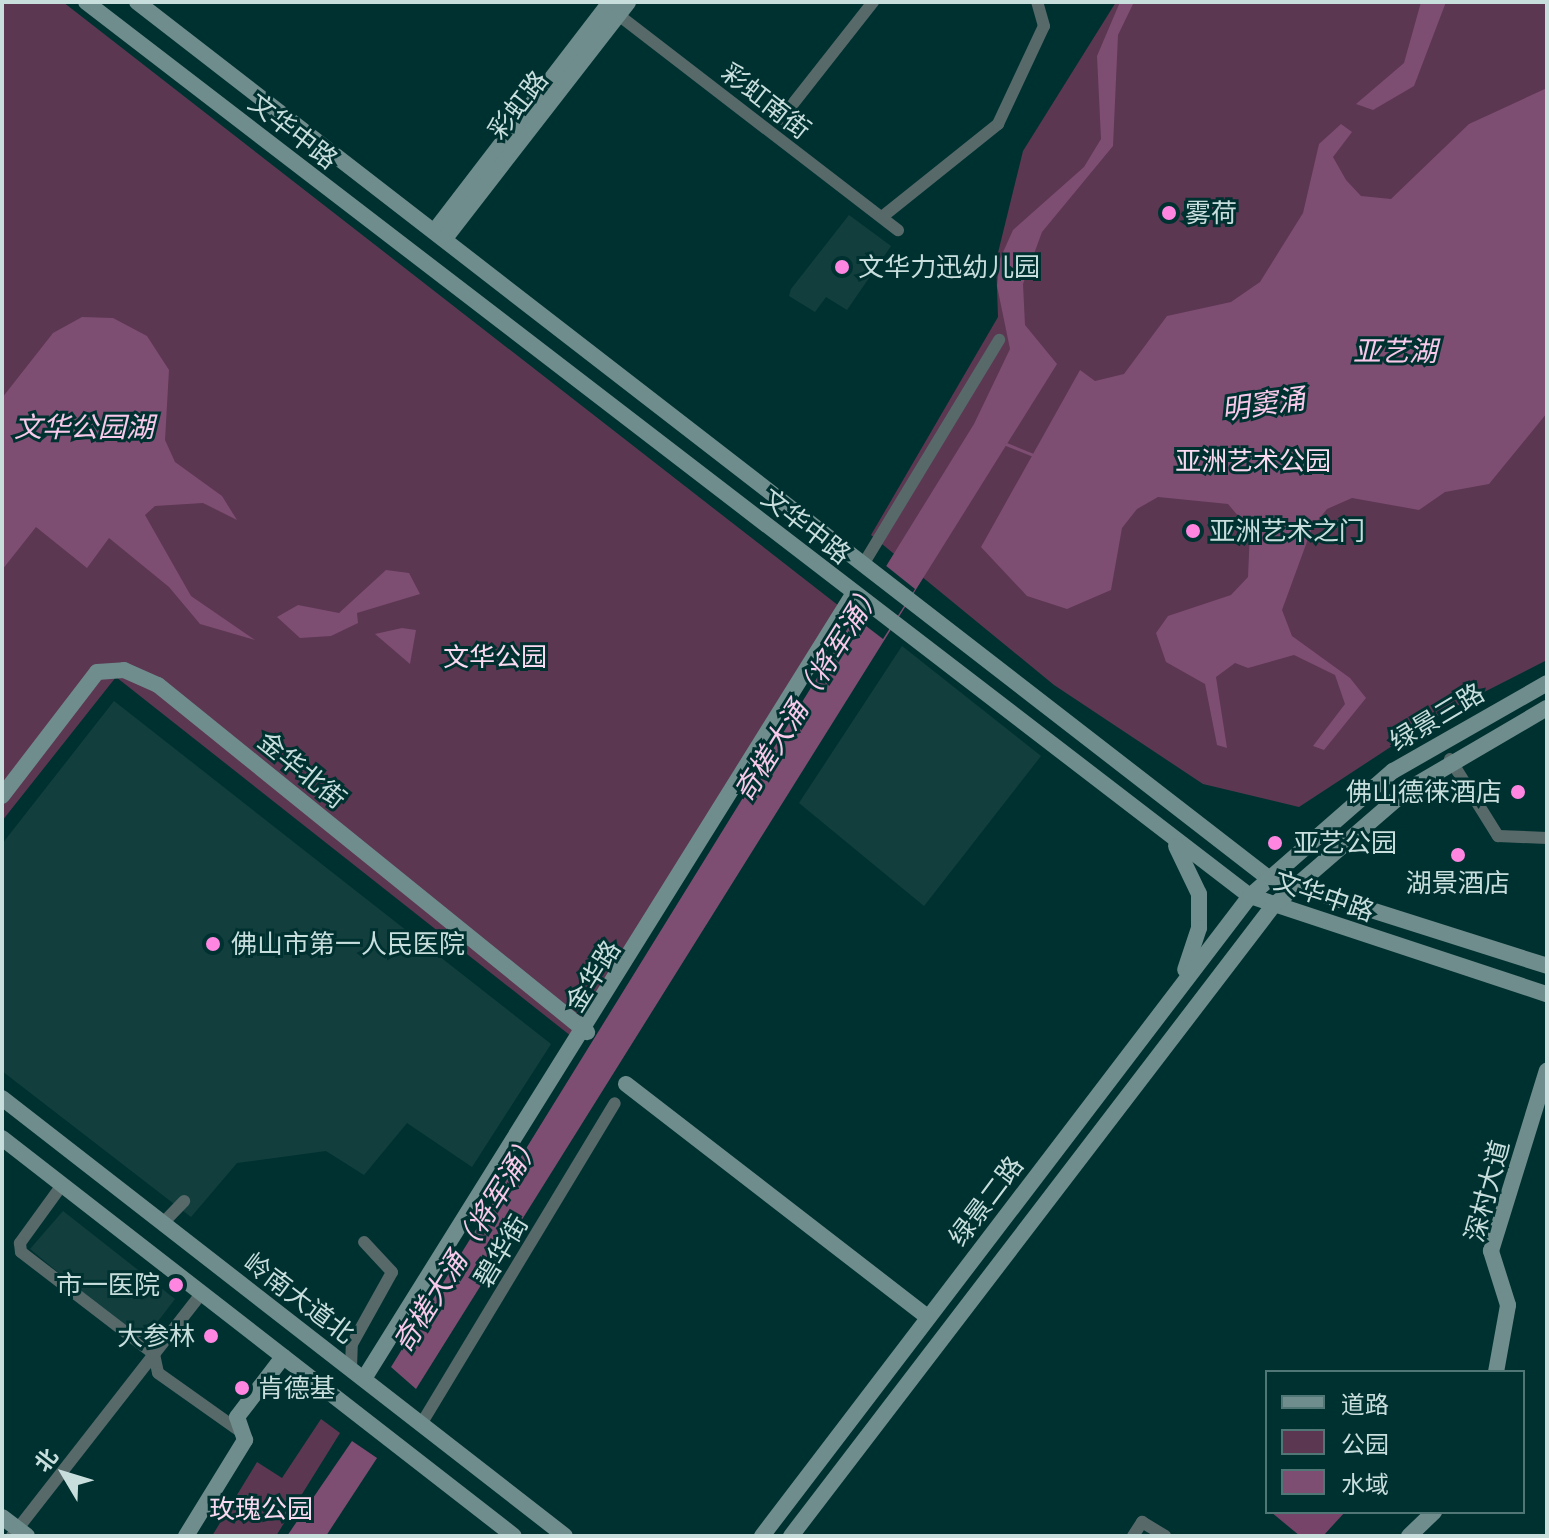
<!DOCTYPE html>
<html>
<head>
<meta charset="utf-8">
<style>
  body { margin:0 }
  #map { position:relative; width:1549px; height:1538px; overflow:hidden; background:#003131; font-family:"Open Sans","Noto Sans SC",sans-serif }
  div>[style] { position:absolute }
  .built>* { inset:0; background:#123f3e }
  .green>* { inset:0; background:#5b3752 }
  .forest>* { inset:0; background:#754468 }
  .water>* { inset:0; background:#7e4d72 }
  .pier>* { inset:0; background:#003131 }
  .stream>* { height:3px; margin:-1.5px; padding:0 1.5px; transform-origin:1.5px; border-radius:1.5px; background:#7e4d72 }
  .street>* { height:12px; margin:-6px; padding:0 6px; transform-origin:6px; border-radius:6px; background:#576969 }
  .secondary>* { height:16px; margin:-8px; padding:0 8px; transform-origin:8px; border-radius:8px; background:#6f8d8c }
  .dots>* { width:22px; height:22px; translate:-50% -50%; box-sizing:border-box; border:4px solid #003131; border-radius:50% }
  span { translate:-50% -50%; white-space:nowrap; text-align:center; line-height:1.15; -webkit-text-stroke:6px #003131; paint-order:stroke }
  .street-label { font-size:26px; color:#c7dedd }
  .poi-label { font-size:26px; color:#c7dedd }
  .left { translate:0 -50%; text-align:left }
  .right { translate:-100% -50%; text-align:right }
  .park-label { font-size:26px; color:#f9d9ef }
  .water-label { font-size:28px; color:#f8c9ea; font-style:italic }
  .frame { position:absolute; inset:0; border:4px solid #c7dedd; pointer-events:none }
  .legend { position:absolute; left:1265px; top:1370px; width:260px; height:144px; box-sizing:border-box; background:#003131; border:2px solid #507676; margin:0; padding:10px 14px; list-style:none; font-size:24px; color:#c7dedd }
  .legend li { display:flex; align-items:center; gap:16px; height:40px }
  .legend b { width:40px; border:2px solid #507676 }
  .north { position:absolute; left:24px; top:1434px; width:80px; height:80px; -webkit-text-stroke:6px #003131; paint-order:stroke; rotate:308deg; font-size:22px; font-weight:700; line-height:32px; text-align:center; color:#c7dedd }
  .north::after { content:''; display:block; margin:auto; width:28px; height:36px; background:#c7dedd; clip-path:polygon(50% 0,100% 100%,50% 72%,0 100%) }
</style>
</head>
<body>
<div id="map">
  <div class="built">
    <i style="clip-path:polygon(849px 215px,891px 246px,847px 310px,826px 297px,815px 312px,789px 296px,791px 289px)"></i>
    <i style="clip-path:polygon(902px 646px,1041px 756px,924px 906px,799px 803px)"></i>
    <i style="clip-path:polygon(114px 701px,551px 1044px,472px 1167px,407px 1123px,364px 1175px,326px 1151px,237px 1163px,191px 1217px,2px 1071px,2px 844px)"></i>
    <i style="clip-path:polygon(63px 1211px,175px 1299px,142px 1342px,30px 1249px)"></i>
  </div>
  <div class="green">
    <i style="clip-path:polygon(2px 2px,63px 2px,839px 606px,576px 1040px,116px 677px,2px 821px)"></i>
    <i style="clip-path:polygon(1116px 2px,1547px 2px,1547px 660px,1441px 714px,1299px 807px,1203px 784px,1054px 685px,871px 535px,998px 317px,996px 261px,1023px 151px)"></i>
    <i style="clip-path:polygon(321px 1419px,340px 1433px,276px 1536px,212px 1536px,257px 1462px,282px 1478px)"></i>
  </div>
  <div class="forest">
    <i style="clip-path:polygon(1271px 1512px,1345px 1512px,1323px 1536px,1300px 1536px)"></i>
  </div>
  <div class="water">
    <i style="clip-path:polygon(1120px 2px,1134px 2px,1118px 35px,1113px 146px,1042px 232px,1023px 284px,1025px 325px,1057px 364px,416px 1389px,391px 1367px,974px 424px,1010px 349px,997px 286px,1000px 259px,1013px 230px,1084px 167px,1101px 139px,1097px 56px)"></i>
    <i style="clip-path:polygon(1421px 2px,1446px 2px,1414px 86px,1373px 110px,1356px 104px,1404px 63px)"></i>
    <i style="clip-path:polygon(1547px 88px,1547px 413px,1489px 484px,1445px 492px,1419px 510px,1352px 498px,1327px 509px,1312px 528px,1282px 610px,1292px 636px,1350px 678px,1366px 698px,1324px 750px,1313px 746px,1345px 704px,1335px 675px,1294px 655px,1248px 668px,1235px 663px,1216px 677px,1227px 748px,1217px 745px,1205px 684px,1166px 662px,1156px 633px,1168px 616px,1231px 595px,1248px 577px,1250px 530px,1228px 504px,1158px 497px,1137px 509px,1122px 528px,1111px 590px,1067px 609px,1027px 596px,981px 547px,1080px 370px,1095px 381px,1124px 374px,1167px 316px,1231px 302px,1260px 282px,1303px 213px,1319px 144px,1341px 124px,1352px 132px,1333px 157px,1346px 180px,1361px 196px,1391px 199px,1469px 124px)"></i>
    <i style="clip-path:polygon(82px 317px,113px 318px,147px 336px,169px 370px,165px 440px,175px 462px,222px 496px,237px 520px,203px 503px,155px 506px,145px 515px,191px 596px,255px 640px,200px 624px,169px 587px,109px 538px,87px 568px,36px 527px,2px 570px,2px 398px,53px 333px)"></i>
    <i style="clip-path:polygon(386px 570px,409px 573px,420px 594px,357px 613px,358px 623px,331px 636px,300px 638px,277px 617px,298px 605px,339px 613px)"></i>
    <i style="clip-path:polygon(416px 630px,410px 664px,375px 634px,402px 628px)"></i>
    <i style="clip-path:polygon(352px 1441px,377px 1458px,326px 1536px,287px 1536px)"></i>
  </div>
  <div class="pier">
    <i style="clip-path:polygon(885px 565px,915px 589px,883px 639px,853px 616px)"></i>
  </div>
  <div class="stream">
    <i style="left:1006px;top:444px;width:29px;rotate:22deg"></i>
  </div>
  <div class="street">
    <i style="left:612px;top:10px;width:361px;rotate:37.6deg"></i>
    <i style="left:781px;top:119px;width:149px;rotate:-51.8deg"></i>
    <i style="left:882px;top:217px;width:149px;rotate:-38.7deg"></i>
    <i style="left:998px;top:124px;width:108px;rotate:-64.9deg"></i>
    <i style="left:1044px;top:26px;width:25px;rotate:-106deg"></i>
    <i style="left:864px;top:563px;width:261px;rotate:-58.8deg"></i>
    <i style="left:1450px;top:759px;width:91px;rotate:58.1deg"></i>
    <i style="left:1498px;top:836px;width:49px;rotate:2.3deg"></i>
    <i style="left:62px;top:1185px;width:72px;rotate:125.9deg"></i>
    <i style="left:20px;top:1243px;width:9px;rotate:84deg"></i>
    <i style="left:21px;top:1252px;width:168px;rotate:37.5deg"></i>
    <i style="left:162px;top:1224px;width:32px;rotate:-46deg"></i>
    <i style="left:154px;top:1354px;width:19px;rotate:78deg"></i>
    <i style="left:158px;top:1373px;width:100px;rotate:35.3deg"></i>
    <i style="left:351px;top:1368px;width:24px;rotate:-88deg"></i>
    <i style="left:352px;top:1344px;width:82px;rotate:-60.9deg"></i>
    <i style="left:392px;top:1272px;width:41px;rotate:-133deg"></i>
    <i style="left:423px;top:1421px;width:371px;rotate:-58.9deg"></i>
    <i style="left:12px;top:1536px;width:308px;rotate:-52deg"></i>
    <i style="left:1133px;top:1536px;width:17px;rotate:-57deg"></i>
    <i style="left:1142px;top:1522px;width:27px;rotate:31deg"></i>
  </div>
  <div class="secondary">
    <i style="left:86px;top:2px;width:1468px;rotate:37.53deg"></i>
    <i style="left:1250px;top:896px;width:313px;rotate:18.3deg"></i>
    <i style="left:137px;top:2px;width:1429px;rotate:37.75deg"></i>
    <i style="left:1267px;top:877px;width:294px;rotate:17.6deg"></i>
    <i style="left:436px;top:229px;width:286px;rotate:-52.5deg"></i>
    <i style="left:446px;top:237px;width:297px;rotate:-52.2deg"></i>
    <i style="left:2px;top:796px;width:156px;rotate:-52.5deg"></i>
    <i style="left:97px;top:672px;width:27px;rotate:-4deg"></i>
    <i style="left:124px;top:670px;width:37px;rotate:24deg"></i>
    <i style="left:158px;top:685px;width:552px;rotate:38.97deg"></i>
    <i style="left:1176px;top:846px;width:53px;rotate:64.4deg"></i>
    <i style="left:1199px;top:894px;width:34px;rotate:90deg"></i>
    <i style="left:1199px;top:928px;width:44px;rotate:108.4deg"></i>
    <i style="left:626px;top:1084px;width:381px;rotate:37.7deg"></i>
    <i style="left:2px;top:1098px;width:713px;rotate:37.88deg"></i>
    <i style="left:2px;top:1138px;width:648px;rotate:37.86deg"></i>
    <i style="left:1496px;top:1372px;width:68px;rotate:-79.8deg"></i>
    <i style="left:1508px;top:1305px;width:57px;rotate:-107.5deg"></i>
    <i style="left:1491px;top:1251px;width:189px;rotate:-72.8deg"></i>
    <i style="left:365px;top:1377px;width:924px;rotate:-58.05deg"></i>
    <i style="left:2px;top:1517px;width:31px;rotate:37deg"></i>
    <i style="left:186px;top:1536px;width:113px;rotate:-58.4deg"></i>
    <i style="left:245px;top:1440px;width:24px;rotate:-109deg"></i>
    <i style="left:237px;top:1417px;width:76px;rotate:-52.5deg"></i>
    <i style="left:762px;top:1536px;width:805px;rotate:-52.67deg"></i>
    <i style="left:1250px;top:896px;width:190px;rotate:-41.2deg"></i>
    <i style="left:1393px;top:771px;width:177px;rotate:-29.7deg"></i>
    <i style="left:791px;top:1536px;width:793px;rotate:-52.58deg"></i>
    <i style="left:1273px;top:906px;width:177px;rotate:-40.9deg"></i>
    <i style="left:1407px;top:790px;width:162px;rotate:-30.4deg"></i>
    <i style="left:1409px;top:1536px;width:35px;rotate:-44deg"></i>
  </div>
  <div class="dots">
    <i style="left:1169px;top:213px;background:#fe86e1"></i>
    <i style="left:842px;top:267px;background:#fe86e1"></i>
    <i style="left:1193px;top:531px;background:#fe86e1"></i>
    <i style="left:1518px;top:792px;background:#fe86e1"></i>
    <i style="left:1275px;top:843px;background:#fe86e1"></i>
    <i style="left:1458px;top:855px;background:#fe86e1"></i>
    <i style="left:213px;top:944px;background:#fe86e1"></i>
    <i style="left:176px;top:1285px;background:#fe86e1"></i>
    <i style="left:211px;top:1336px;background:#fe86e1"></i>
    <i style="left:242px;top:1388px;background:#fe86e1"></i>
  </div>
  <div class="street-label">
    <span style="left:766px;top:101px;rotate:38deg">彩虹南街</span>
    <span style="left:518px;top:105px;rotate:-52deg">彩虹路</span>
    <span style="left:293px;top:131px;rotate:38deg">文华中路</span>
    <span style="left:806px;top:526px;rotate:38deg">文华中路</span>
    <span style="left:1437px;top:717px;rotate:-31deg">绿景三路</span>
    <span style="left:302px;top:770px;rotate:39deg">金华北街</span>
    <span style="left:1324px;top:896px;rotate:19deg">文华中路</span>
    <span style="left:593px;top:976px;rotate:-58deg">金华路</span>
    <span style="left:1487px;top:1191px;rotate:-75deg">深村大道</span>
    <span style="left:986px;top:1201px;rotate:-53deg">绿景二路</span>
    <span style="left:501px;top:1251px;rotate:-59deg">碧华街</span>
    <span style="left:299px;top:1298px;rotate:37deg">岭南大道北</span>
  </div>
  <div class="poi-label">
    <span class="left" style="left:1185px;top:213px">雾荷</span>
    <span class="left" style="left:858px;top:267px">文华力迅幼儿园</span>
    <span class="left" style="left:1209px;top:531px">亚洲艺术之门</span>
    <span class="right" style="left:1502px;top:792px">佛山德徕酒店</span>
    <span class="left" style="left:1293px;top:843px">亚艺公园</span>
    <span style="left:1458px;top:883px">湖景酒店</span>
    <span class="left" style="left:231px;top:944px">佛山市第一人民医院</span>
    <span class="right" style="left:160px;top:1285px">市一医院</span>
    <span class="right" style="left:195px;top:1336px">大参林</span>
    <span class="left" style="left:258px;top:1388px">肯德基</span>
  </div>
  <div class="park-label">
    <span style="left:1253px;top:461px">亚洲艺术公园</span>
    <span style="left:495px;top:657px">文华公园</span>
    <span style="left:261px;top:1509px">玫瑰公园</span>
  </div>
  <div class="water-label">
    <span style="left:1395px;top:350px">亚艺湖</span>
    <span style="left:1263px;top:403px;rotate:-8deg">明窦涌</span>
    <span style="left:84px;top:426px">文华公园湖</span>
    <span style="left:807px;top:691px;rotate:-58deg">奇槎大涌（将军涌）</span>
    <span style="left:466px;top:1242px;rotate:-58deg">奇槎大涌（将军涌）</span>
  </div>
  <div class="frame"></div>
  <ul class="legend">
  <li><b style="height:10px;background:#6f8d8c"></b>道路</li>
  <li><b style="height:22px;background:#5b3752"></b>公园</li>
  <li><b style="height:22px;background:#7e4d72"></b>水域</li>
  </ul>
  <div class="north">北</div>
</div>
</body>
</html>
